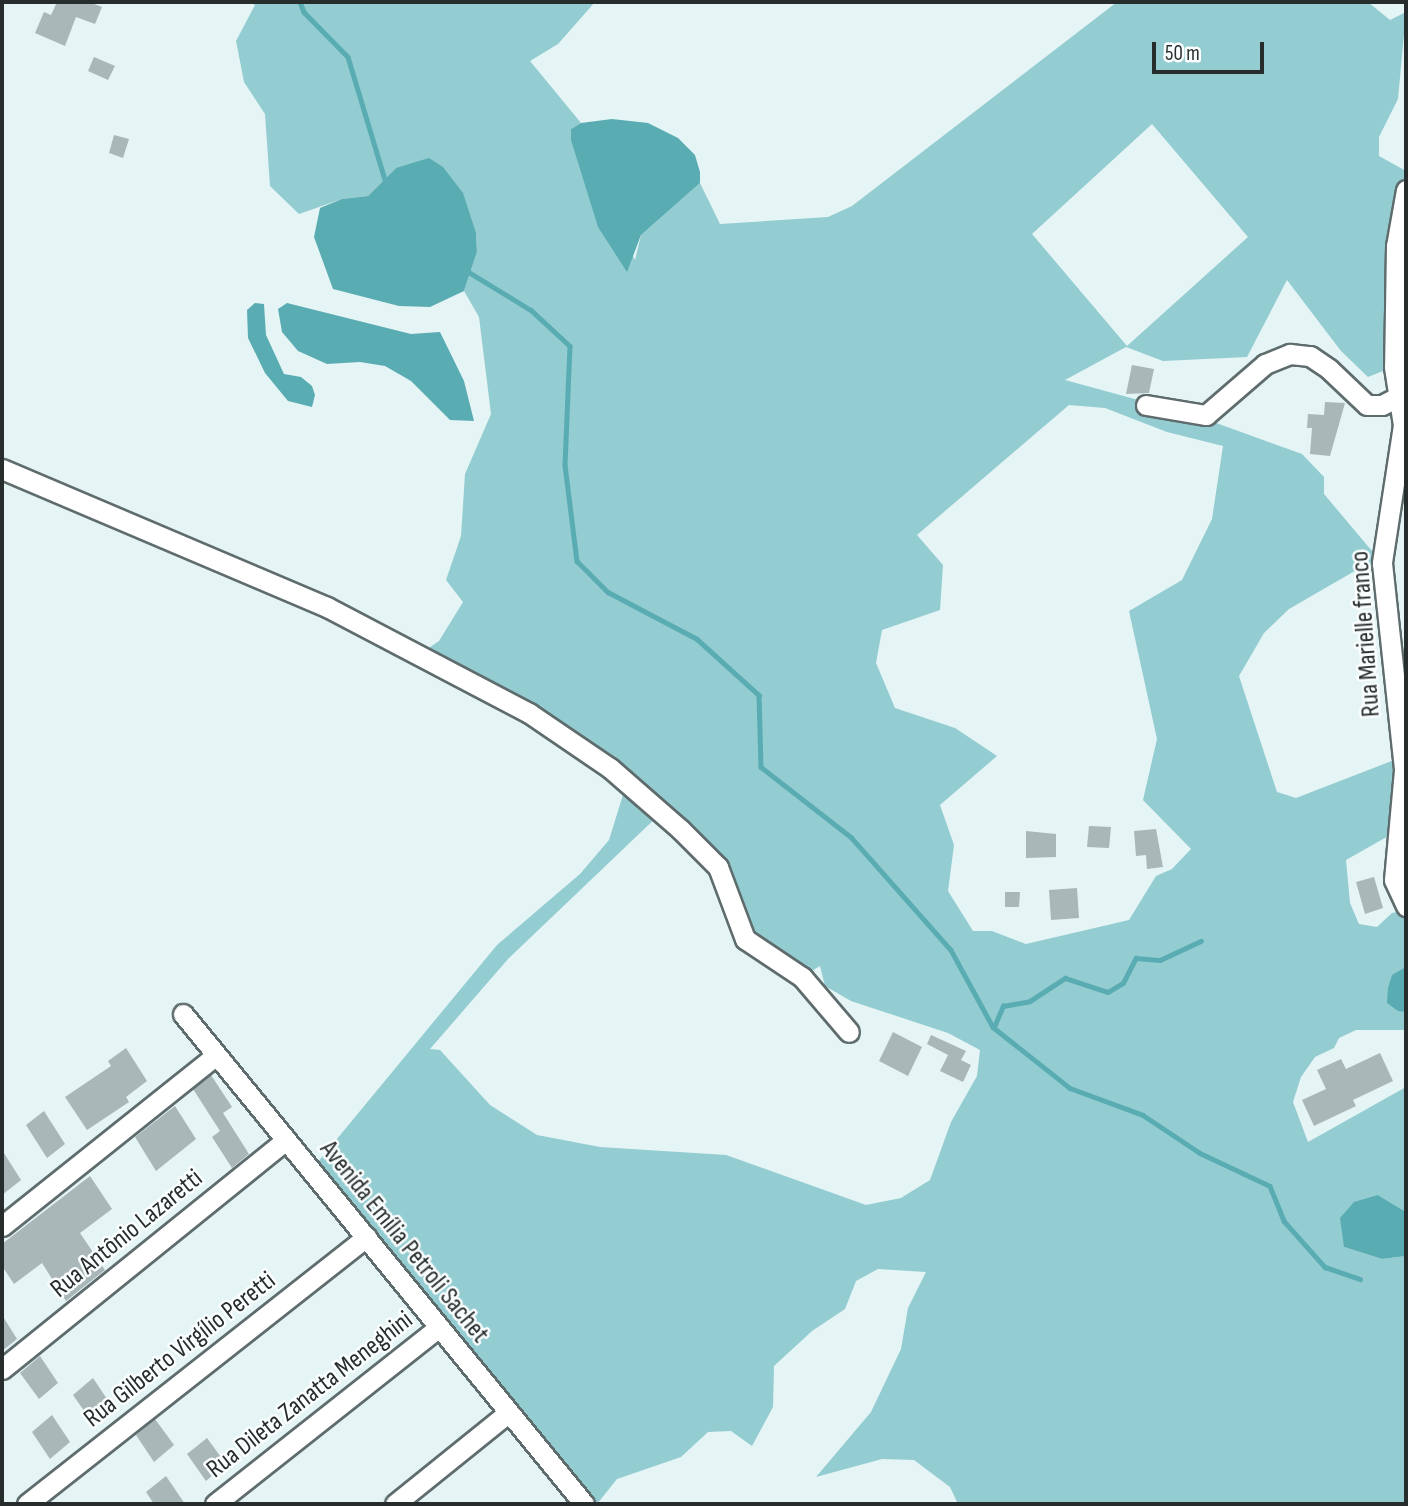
<!DOCTYPE html>
<html>
<head>
<meta charset="utf-8">
<style>
  body { margin:0 }
  #map { position:relative; width:1408px; height:1506px; overflow:hidden; background:#e5f4f5; font-family:"Sofia Sans Condensed",sans-serif }
  div>[style] { position:absolute }
  .green>* { inset:0; background:#93ccd1 }
  .water>* { inset:0; background:#5aacb3 }
  .stream>* { height:4.5px; margin:-2.25px; padding:0 2.25px; transform-origin:2.25px; border-radius:2.25px; background:#5aacb3 }
  .building>* { inset:0; background:#a9b7b8 }
  .roads { filter:drop-shadow(2px 0 #5f6c6d) drop-shadow(-2px 0 #5f6c6d) drop-shadow(0 2px #5f6c6d) drop-shadow(0 -2px #5f6c6d) }
  .minor>* { height:19px; margin:-9.5px; padding:0 9.5px; transform-origin:9.5px; border-radius:9.5px; background:#fff }
  span { translate:-50% -50%; white-space:nowrap; text-align:center; line-height:1.15; -webkit-text-stroke:5px #fbfeff; paint-order:stroke }
  .street-label { font-size:26px; color:#272d2d }
  .frame { position:absolute; inset:0; border:4px solid #272d2d; pointer-events:none }
  .scale { position:absolute; left:1152px; top:42px; width:112px; height:32px; box-sizing:border-box; border:4px solid #272d2d; border-top:0; padding-left:9px; font-size:21px; line-height:24px; white-space:nowrap; color:#272d2d; -webkit-text-stroke:5px #fbfeff; paint-order:stroke }
</style>
</head>
<body>
<div id="map">
  <div class="green">
    <i style="clip-path:polygon(evenodd,249px 2px,595px 2px,558px 44px,530px 61px,581px 123px,571px 129px,635px 260px,641px 235px,700px 183px,720px 224px,828px 217px,852px 206px,1117px 2px,1368px 2px,1390px 20px,1406px 12px,1398px 99px,1379px 137px,1379px 156px,1406px 171px,1406px 428px,1393px 367px,1368px 377px,1341px 351px,1287px 280px,1247px 357px,1163px 361px,1126px 347px,1065px 380px,1197px 416px,1302px 454px,1324px 477px,1324px 494px,1382px 563px,1353px 572px,1289px 609px,1264px 633px,1239px 676px,1277px 792px,1296px 798px,1402px 757px,1406px 906px,1399px 830px,1346px 860px,1350px 903px,1359px 924px,1377px 927px,1392px 913px,1406px 910px,1406px 1030px,1356px 1030px,1339px 1038px,1334px 1048px,1315px 1057px,1301px 1077px,1293px 1102px,1308px 1142px,1406px 1087px,1406px 1212px,1378px 1195px,1344px 1247px,1382px 1259px,1406px 1256px,1406px 1504px,958px 1504px,950px 1487px,914px 1460px,882px 1459px,816px 1477px,871px 1412px,901px 1349px,908px 1308px,926px 1272px,878px 1269px,856px 1281px,845px 1309px,812px 1331px,774px 1366px,773px 1407px,752px 1446px,731px 1431px,708px 1432px,681px 1457px,617px 1479px,597px 1504px,591px 1504px,313px 1168px,497px 945px,580px 874px,609px 840px,627px 782px,420px 654px,439px 641px,463px 602px,446px 580px,461px 536px,465px 474px,491px 414px,479px 317px,464px 291px,477px 252px,476px 233px,396px 168px,368px 196px,342px 199px,299px 214px,270px 186px,265px 114px,244px 82px,236px 41px,255px 5px,249px 2px,1152px 124px,1248px 237px,1127px 346px,1032px 234px,1152px 124px,249px 2px,1069px 405px,1105px 408px,1167px 432px,1223px 446px,1212px 519px,1182px 580px,1129px 611px,1157px 739px,1143px 800px,1191px 849px,1172px 869px,1156px 876px,1129px 920px,1026px 944px,992px 931px,973px 931px,948px 891px,954px 845px,940px 805px,997px 756px,955px 728px,895px 708px,876px 663px,882px 630px,940px 610px,943px 565px,917px 535px,1069px 405px,249px 2px,662px 812px,718px 867px,745px 939px,802px 977px,820px 966px,825px 986px,851px 1001px,948px 1033px,980px 1050px,977px 1076px,951px 1122px,930px 1180px,901px 1198px,866px 1205px,726px 1155px,600px 1147px,537px 1135px,490px 1105px,440px 1050px,430px 1049px,508px 959px,662px 812px)"></i>
  </div>
  <div class="water">
    <i style="clip-path:polygon(612px 119px,648px 123px,678px 138px,695px 155px,700px 172px,700px 183px,641px 235px,627px 272px,598px 227px,571px 140px,571px 129px,581px 123px)"></i>
    <i style="clip-path:polygon(429px 158px,443px 167px,463px 193px,476px 233px,477px 252px,464px 291px,430px 307px,399px 306px,333px 289px,314px 237px,320px 208px,342px 199px,368px 196px,396px 168px)"></i>
    <i style="clip-path:polygon(255px 303px,264px 304px,266px 335px,284px 374px,301px 377px,312px 386px,315px 395px,312px 407px,288px 401px,265px 373px,248px 338px,247px 310px)"></i>
    <i style="clip-path:polygon(287px 303px,411px 334px,440px 332px,464px 381px,474px 421px,450px 420px,411px 381px,385px 366px,360px 362px,327px 364px,298px 351px,282px 332px,278px 309px)"></i>
    <i style="clip-path:polygon(1406px 967px,1406px 1012px,1398px 1011px,1387px 1003px,1388px 988px,1392px 975px)"></i>
    <i style="clip-path:polygon(1378px 1195px,1406px 1212px,1406px 1256px,1382px 1259px,1344px 1247px,1340px 1218px,1354px 1202px)"></i>
  </div>
  <div class="stream">
    <i style="left:300px;top:2px;width:11px;rotate:68deg"></i>
    <i style="left:304px;top:12px;width:63px;rotate:45.6deg"></i>
    <i style="left:348px;top:57px;width:132px;rotate:73.2deg"></i>
    <i style="left:467px;top:271px;width:75px;rotate:31.4deg"></i>
    <i style="left:531px;top:310px;width:53px;rotate:42.7deg"></i>
    <i style="left:570px;top:346px;width:119px;rotate:92.4deg"></i>
    <i style="left:565px;top:465px;width:97px;rotate:82.9deg"></i>
    <i style="left:577px;top:561px;width:44px;rotate:45deg"></i>
    <i style="left:608px;top:592px;width:101px;rotate:27.8deg"></i>
    <i style="left:697px;top:639px;width:84px;rotate:42.1deg"></i>
    <i style="left:759px;top:695px;width:72px;rotate:88.4deg"></i>
    <i style="left:761px;top:767px;width:114px;rotate:37.9deg"></i>
    <i style="left:851px;top:837px;width:151px;rotate:48.5deg"></i>
    <i style="left:951px;top:950px;width:88px;rotate:61.4deg"></i>
    <i style="left:993px;top:1027px;width:98px;rotate:38.4deg"></i>
    <i style="left:1070px;top:1088px;width:78px;rotate:20.3deg"></i>
    <i style="left:1143px;top:1115px;width:69px;rotate:33.7deg"></i>
    <i style="left:1200px;top:1153px;width:77px;rotate:25.2deg"></i>
    <i style="left:1270px;top:1186px;width:38px;rotate:68deg"></i>
    <i style="left:1284px;top:1221px;width:62px;rotate:48.3deg"></i>
    <i style="left:1325px;top:1267px;width:37px;rotate:19deg"></i>
    <i style="left:994px;top:1027px;width:23px;rotate:-67deg"></i>
    <i style="left:1003px;top:1006px;width:27px;rotate:-10deg"></i>
    <i style="left:1030px;top:1001px;width:42px;rotate:-33.3deg"></i>
    <i style="left:1065px;top:978px;width:45px;rotate:18deg"></i>
    <i style="left:1108px;top:992px;width:17px;rotate:-31deg"></i>
    <i style="left:1123px;top:983px;width:28px;rotate:-63deg"></i>
    <i style="left:1136px;top:958px;width:24px;rotate:5deg"></i>
    <i style="left:1160px;top:960px;width:45px;rotate:-24.9deg"></i>
  </div>
  <div class="building">
    <i style="clip-path:polygon(57px 2px,89px 2px,102px 7px,95px 24px,76px 17px,65px 46px,35px 33px,44px 12px,51px 15px)"></i>
    <i style="clip-path:polygon(94px 57px,115px 66px,108px 80px,88px 71px)"></i>
    <i style="clip-path:polygon(114px 135px,129px 139px,123px 158px,109px 153px)"></i>
    <i style="clip-path:polygon(1132px 365px,1154px 369px,1149px 393px,1126px 394px)"></i>
    <i style="clip-path:polygon(1325px 402px,1345px 403px,1330px 456px,1310px 454px,1312px 428px,1307px 428px,1308px 414px,1324px 415px)"></i>
    <i style="clip-path:polygon(1089px 826px,1111px 827px,1109px 848px,1087px 847px)"></i>
    <i style="clip-path:polygon(1156px 829px,1163px 867px,1147px 869px,1146px 855px,1136px 856px,1134px 831px)"></i>
    <i style="clip-path:polygon(1026px 831px,1056px 834px,1056px 857px,1026px 858px)"></i>
    <i style="clip-path:polygon(1374px 877px,1383px 908px,1365px 914px,1356px 882px)"></i>
    <i style="clip-path:polygon(1077px 888px,1079px 918px,1051px 920px,1049px 890px)"></i>
    <i style="clip-path:polygon(1005px 892px,1020px 892px,1019px 907px,1005px 907px)"></i>
    <i style="clip-path:polygon(893px 1032px,922px 1047px,908px 1076px,879px 1061px)"></i>
    <i style="clip-path:polygon(931px 1035px,966px 1051px,961px 1060px,971px 1065px,963px 1082px,940px 1071px,948px 1055px,927px 1044px)"></i>
    <i style="clip-path:polygon(126px 1048px,147px 1081px,126px 1097px,129px 1102px,87px 1130px,65px 1097px,111px 1066px,108px 1061px)"></i>
    <i style="clip-path:polygon(1380px 1053px,1393px 1081px,1353px 1100px,1356px 1106px,1314px 1126px,1302px 1100px,1326px 1089px,1317px 1070px,1341px 1059px,1346px 1069px)"></i>
    <i style="clip-path:polygon(211px 1075px,232px 1107px,223px 1113px,249px 1154px,232px 1168px,212px 1137px,220px 1131px,193px 1089px)"></i>
    <i style="clip-path:polygon(175px 1106px,196px 1139px,156px 1171px,135px 1137px)"></i>
    <i style="clip-path:polygon(44px 1111px,65px 1144px,47px 1158px,26px 1125px)"></i>
    <i style="clip-path:polygon(2px 1150px,21px 1180px,2px 1195px)"></i>
    <i style="clip-path:polygon(90px 1176px,112px 1209px,80px 1233px,105px 1270px,66px 1301px,42px 1263px,14px 1284px,2px 1266px,2px 1244px)"></i>
    <i style="clip-path:polygon(2px 1315px,17px 1339px,2px 1351px)"></i>
    <i style="clip-path:polygon(40px 1356px,58px 1383px,39px 1399px,20px 1373px)"></i>
    <i style="clip-path:polygon(93px 1378px,111px 1405px,92px 1422px,73px 1395px)"></i>
    <i style="clip-path:polygon(52px 1415px,70px 1442px,50px 1459px,32px 1432px)"></i>
    <i style="clip-path:polygon(155px 1419px,174px 1445px,154px 1462px,136px 1435px)"></i>
    <i style="clip-path:polygon(207px 1438px,226px 1464px,206px 1481px,187px 1454px)"></i>
    <i style="clip-path:polygon(166px 1476px,185px 1504px,154px 1504px,146px 1492px)"></i>
  </div>
  <div class="roads">
    <div class="minor">
      <i style="left:1406px;top:190px;width:57px;rotate:100.1deg"></i>
      <i style="left:1396px;top:246px;width:121px;rotate:90.9deg"></i>
      <i style="left:1394px;top:367px;width:59px;rotate:81.2deg"></i>
      <i style="left:1403px;top:425px;width:140px;rotate:98.7deg"></i>
      <i style="left:1382px;top:563px;width:208px;rotate:83.9deg"></i>
      <i style="left:1404px;top:770px;width:110px;rotate:95.2deg"></i>
      <i style="left:1394px;top:880px;width:29px;rotate:65deg"></i>
      <i style="left:1146px;top:405px;width:61px;rotate:9.5deg"></i>
      <i style="left:1206px;top:415px;width:78px;rotate:-40.8deg"></i>
      <i style="left:1265px;top:364px;width:27px;rotate:-22deg"></i>
      <i style="left:1290px;top:354px;width:20px;rotate:6deg"></i>
      <i style="left:1310px;top:356px;width:23px;rotate:34deg"></i>
      <i style="left:1329px;top:369px;width:52px;rotate:43.5deg"></i>
      <i style="left:1367px;top:405px;width:15px"></i>
      <i style="left:1382px;top:405px;width:18px;rotate:-27deg"></i>
      <i style="left:2px;top:469px;width:353px;rotate:23deg"></i>
      <i style="left:327px;top:607px;width:228px;rotate:27.7deg"></i>
      <i style="left:529px;top:713px;width:98px;rotate:34.2deg"></i>
      <i style="left:610px;top:768px;width:93px;rotate:41.1deg"></i>
      <i style="left:680px;top:829px;width:54px;rotate:45deg"></i>
      <i style="left:718px;top:867px;width:77px;rotate:69.4deg"></i>
      <i style="left:745px;top:939px;width:69px;rotate:33.7deg"></i>
      <i style="left:802px;top:977px;width:72px;rotate:49.5deg"></i>
      <i style="left:183px;top:1014px;width:633px;rotate:50.7deg"></i>
      <i style="left:2px;top:1226px;width:274px;rotate:-38.6deg"></i>
      <i style="left:2px;top:1369px;width:365px;rotate:-38.9deg"></i>
      <i style="left:27px;top:1504px;width:432px;rotate:-38.2deg"></i>
      <i style="left:215px;top:1504px;width:285px;rotate:-38.3deg"></i>
      <i style="left:395px;top:1504px;width:146px;rotate:-38.9deg"></i>
    </div>
  </div>
  <div class="street-label">
    <span style="left:1366px;top:634px;rotate:-94deg">Rua Marielle franco</span>
    <span style="left:127px;top:1234px;rotate:-39deg">Rua Antônio Lazaretti</span>
    <span style="left:404px;top:1242px;rotate:51deg">Avenida Emília Petroli Sachet</span>
    <span style="left:180px;top:1350px;rotate:-38deg">Rua Gilberto Virgílio Peretti</span>
    <span style="left:310px;top:1395px;rotate:-38deg">Rua Dileta Zanatta Meneghini</span>
  </div>
  <div class="frame"></div>
  <div class="scale">50 m</div>
</div>
</body>
</html>
